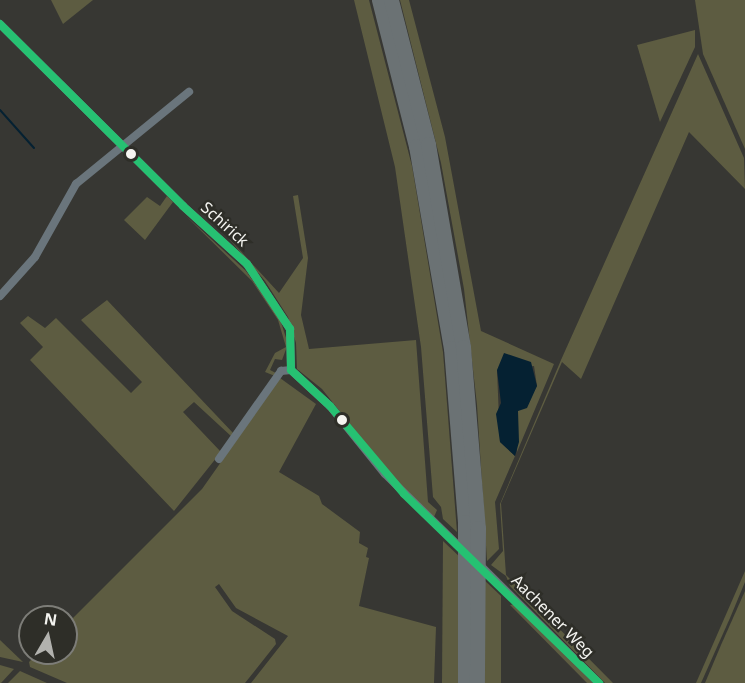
<!DOCTYPE html>
<html>
<head>
<meta charset="utf-8">
<style>
  body { margin:0 }
  #map { position:relative; width:745px; height:683px; overflow:hidden; background:#373733; font-family:"Noto Sans",sans-serif }
  div>[style] { position:absolute }
  .green>* { inset:0; background:#5d5c41 }
  .water>* { inset:0; background:#052132 }
  .stream>* { height:2px; margin:-1px; padding:0 1px; transform-origin:1px; border-radius:1px; background:#052132 }
  .street>* { height:8px; margin:-4px; padding:0 4px; transform-origin:4px; border-radius:4px; background:#6a757c }
  .highway>* { height:15px; margin:-7.5px; padding:0 7.5px; transform-origin:7.5px; border-radius:7.5px; background:#6b7274 }
  .bus-1>* { height:8px; margin:-4px; padding:0 4px; transform-origin:4px; border-radius:4px; background:#26c172 }
  .dots>* { width:16px; height:16px; translate:-50% -50%; box-sizing:border-box; border:3px solid #2e2e28; border-radius:50% }
  span { translate:-50% -50%; white-space:nowrap; text-align:center; line-height:1.15; -webkit-text-stroke:5px #2e2e28; paint-order:stroke }
  .street-label { font-size:16px; color:#f4f4f0 }
  .north { position:absolute; left:18px; top:605px; width:60px; height:60px; box-sizing:border-box; background:#2e2e28; border:2px solid #7d7d78; border-radius:50%; rotate:9deg; font-size:16px; font-weight:700; line-height:24px; text-align:center; color:#f4f4f0 }
  .north::after { content:''; display:block; margin:auto; width:21px; height:27px; background:#b2b2ae; clip-path:polygon(50% 0,100% 100%,50% 72%,0 100%) }
</style>
</head>
<body>
<div id="map">
  <div class="green">
    <i style="clip-path:polygon(51px 0,93px 0,63px 24px)"></i>
    <i style="clip-path:polygon(354px 0,369px 0,412px 166px,443px 352px,457px 532px,443px 519px,441px 507px,433px 497px,421px 347px,395px 167px)"></i>
    <i style="clip-path:polygon(400px 0,409px 0,445px 137px,481px 331px,554px 364px,517px 452px,518px 411px,537px 386px,534px 366px,497px 370px,500px 442px,515px 456px,495px 502px,499px 549px,487px 561px,477px 405px,464px 289px,441px 163px)"></i>
    <i style="clip-path:polygon(695px 0,745px 0,745px 149px,703px 54px)"></i>
    <i style="clip-path:polygon(695px 30px,695px 47px,660px 122px,637px 45px)"></i>
    <i style="clip-path:polygon(698px 54px,744px 158px,745px 189px,689px 132px,581px 379px,562px 362px,501px 503px,506px 575px,613px 683px,605px 683px,510px 586px,506px 576px,491px 565px,503px 551px,500px 504px,561px 360px)"></i>
    <i style="clip-path:polygon(298px 195px,308px 258px,301px 315px,309px 349px,416px 340px,428px 502px,437px 510px,434px 517px,393px 478px,322px 389px,297px 369px,296px 343px,288px 317px,265px 281px,224px 233px,279px 293px,303px 258px,293px 196px)"></i>
    <i style="clip-path:polygon(167px 196px,173px 202px,145px 240px,124px 220px,147px 197px,160px 206px)"></i>
    <i style="clip-path:polygon(185px 215px,246px 271px,280px 319px,288px 344px,282px 360px,275px 359px,270px 370px,276px 373px,275px 376px,265px 372px,275px 353px,286px 347px,278px 320px,252px 281px)"></i>
    <i style="clip-path:polygon(107px 300px,234px 434px,232px 437px,194px 402px,183px 412px,221px 452px,174px 511px,30px 360px,43px 347px,20px 323px,28px 316px,45px 328px,56px 318px,131px 393px,142px 382px,81px 320px)"></i>
    <i style="clip-path:polygon(280px 378px,316px 404px,279px 472px,319px 496px,322px 504px,360px 532px,359px 543px,368px 548px,366px 557px,369px 558px,359px 606px,436px 627px,434px 683px,251px 683px,288px 636px,236px 608px,219px 584px,215px 587px,232px 611px,275px 639px,276px 644px,245px 683px,67px 683px,30px 667px,29px 662px,38px 653px,66px 653px,66px 625px,202px 489px)"></i>
    <i style="clip-path:polygon(443px 541px,501px 596px,501px 683px,442px 683px)"></i>
    <i style="clip-path:polygon(745px 571px,745px 582px,730px 618px,701px 683px,696px 683px)"></i>
    <i style="clip-path:polygon(745px 591px,745px 683px,705px 683px,721px 645px)"></i>
    <i style="clip-path:polygon(516px 604px,593px 683px,587px 683px,510px 605px)"></i>
    <i style="clip-path:polygon(0 640px,23px 662px,0 657px)"></i>
    <i style="clip-path:polygon(0 665px,14px 669px,1px 683px,0 683px)"></i>
    <i style="clip-path:polygon(20px 671px,47px 683px,8px 683px)"></i>
  </div>
  <div class="water">
    <i style="clip-path:polygon(504px 353px,531px 362px,537px 386px,527px 408px,518px 411px,519px 442px,515px 456px,500px 442px,496px 414px,501px 403px,497px 370px)"></i>
  </div>
  <div class="stream">
    <i style="left:0;top:110px;width:51px;rotate:48.2deg"></i>
  </div>
  <div class="street">
    <i style="left:0;top:24px;width:258px;rotate:44.8deg"></i>
    <i style="left:183px;top:206px;width:86px;rotate:42.2deg"></i>
    <i style="left:247px;top:264px;width:78px;rotate:56.5deg"></i>
    <i style="left:290px;top:329px;width:41px;rotate:88.6deg"></i>
    <i style="left:291px;top:370px;width:53px;rotate:42.7deg"></i>
    <i style="left:330px;top:406px;width:87px;rotate:51deg"></i>
    <i style="left:385px;top:474px;width:110px;rotate:44.3deg"></i>
    <i style="left:0;top:296px;width:52px;rotate:-48.1deg"></i>
    <i style="left:35px;top:257px;width:84px;rotate:-60.7deg"></i>
    <i style="left:76px;top:184px;width:146px;rotate:-39.2deg"></i>
    <i style="left:219px;top:459px;width:108px;rotate:-54.8deg"></i>
    <i style="left:281px;top:371px;width:10px;rotate:-6deg"></i>
    <i style="left:478px;top:563px;width:170px;rotate:44.8deg"></i>
  </div>
  <div class="highway">
    <i style="left:379px;top:0;width:151px;rotate:75.8deg"></i>
    <i style="left:416px;top:146px;width:205px;rotate:80.2deg"></i>
    <i style="left:451px;top:348px;width:175px;rotate:85.4deg"></i>
    <i style="left:465px;top:522px;width:161px;rotate:90deg"></i>
    <i style="left:391px;top:0;width:149px;rotate:75.6deg"></i>
    <i style="left:428px;top:144px;width:206px;rotate:80.2deg"></i>
    <i style="left:463px;top:347px;width:182px;rotate:85.3deg"></i>
    <i style="left:478px;top:528px;width:155px;rotate:90.4deg"></i>
  </div>
  <div class="bus-1">
    <i style="left:0;top:24px;width:258px;rotate:44.8deg"></i>
    <i style="left:183px;top:206px;width:86px;rotate:42.2deg"></i>
    <i style="left:247px;top:264px;width:78px;rotate:56.5deg"></i>
    <i style="left:290px;top:329px;width:41px;rotate:88.6deg"></i>
    <i style="left:291px;top:370px;width:53px;rotate:42.7deg"></i>
    <i style="left:330px;top:406px;width:115px;rotate:49.9deg"></i>
    <i style="left:404px;top:494px;width:272px;rotate:44.1deg"></i>
  </div>
  <div class="dots">
    <i style="left:131px;top:154px;background:#f4f4f0"></i>
    <i style="left:342px;top:420px;background:#f4f4f0"></i>
  </div>
  <div class="street-label">
    <span style="left:225px;top:224px;rotate:42deg">Schirick</span>
    <span style="left:553px;top:616px;rotate:45deg">Aachener Weg</span>
  </div>
  <div class="north">N</div>
</div>
</body>
</html>
